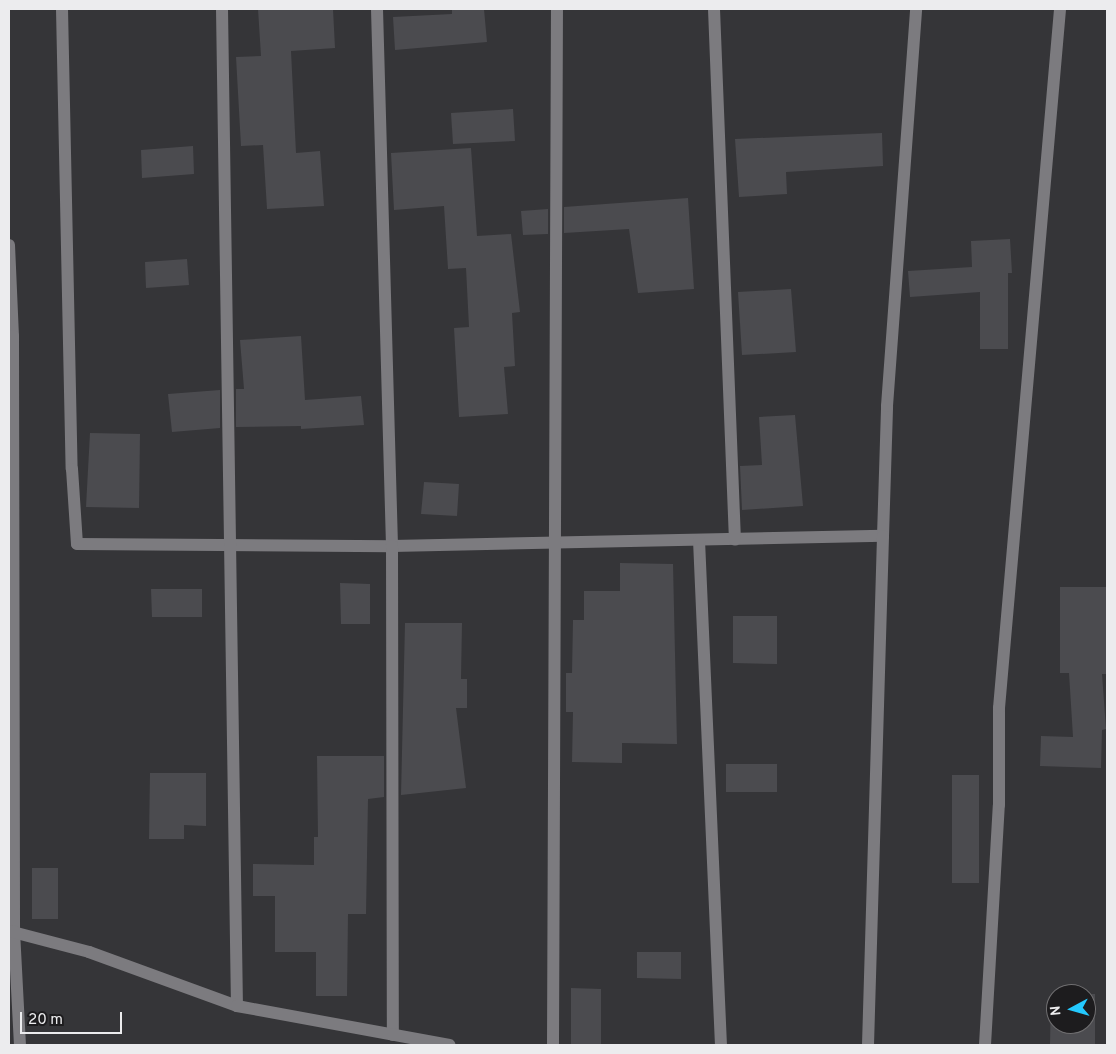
<!DOCTYPE html>
<html>
<head>
<meta charset="utf-8">
<style>
  body { margin:0 }
  #map { position:relative; width:1116px; height:1054px; overflow:hidden; background:#353538; font-family:Overpass,sans-serif }
  div>[style] { position:absolute }
  .building>* { inset:0; background:#4b4b4f }
  .minor>* { height:12px; margin:-6px; padding:0 6px; transform-origin:6px; border-radius:6px; background:#7c7b7f }
  span { translate:-50% -50%; white-space:nowrap; text-align:center; line-height:1.15; -webkit-text-stroke:4.5px #1d1c1e; paint-order:stroke }
  .frame { position:absolute; inset:0; border:10px solid #ececee; pointer-events:none }
  .north { position:absolute; left:1046px; top:984px; width:50px; height:50px; box-sizing:border-box; background:#1d1c1e; border:1px solid #706f71; border-radius:50%; rotate:264deg; font-size:14px; font-weight:700; line-height:20px; text-align:center; color:#ececee }
  .north::after { content:''; display:block; margin:auto; width:18px; height:22px; background:#24c9fe; clip-path:polygon(50% 0,100% 100%,50% 72%,0 100%) }
  .scale { position:absolute; left:20px; top:1012px; width:102px; height:22px; box-sizing:border-box; border:2px solid #ececee; border-top:0; padding-left:6px; font-size:15px; line-height:18px; white-space:nowrap; color:#ececee; -webkit-text-stroke:4px #1d1c1e; paint-order:stroke }
</style>
</head>
<body>
<div id="map">
  <div class="building">
    <i style="clip-path:polygon(258px 9px,333px 9px,335px 48px,291px 51px,296px 153px,320px 151px,324px 206px,267px 209px,263px 145px,241px 146px,236px 57px,261px 56px)"></i>
    <i style="clip-path:polygon(452px 9px,484px 9px,487px 42px,395px 50px,393px 17px,452px 14px)"></i>
    <i style="clip-path:polygon(513px 109px,515px 141px,453px 144px,451px 113px)"></i>
    <i style="clip-path:polygon(882px 133px,883px 166px,786px 172px,787px 194px,739px 197px,735px 139px)"></i>
    <i style="clip-path:polygon(193px 146px,194px 174px,142px 178px,141px 150px)"></i>
    <i style="clip-path:polygon(471px 148px,477px 236px,511px 234px,520px 312px,512px 313px,515px 366px,504px 367px,508px 414px,459px 417px,454px 328px,469px 327px,466px 268px,448px 269px,444px 206px,394px 210px,391px 153px)"></i>
    <i style="clip-path:polygon(688px 198px,694px 289px,638px 293px,629px 229px,564px 233px,564px 207px)"></i>
    <i style="clip-path:polygon(548px 209px,548px 234px,523px 235px,521px 211px)"></i>
    <i style="clip-path:polygon(1010px 239px,1012px 273px,1008px 273px,1008px 349px,980px 349px,980px 292px,910px 297px,908px 271px,972px 267px,971px 241px)"></i>
    <i style="clip-path:polygon(187px 259px,189px 285px,146px 288px,145px 262px)"></i>
    <i style="clip-path:polygon(791px 289px,796px 352px,742px 355px,738px 292px)"></i>
    <i style="clip-path:polygon(301px 336px,305px 400px,361px 396px,364px 425px,301px 429px,301px 426px,236px 427px,236px 389px,244px 389px,240px 340px)"></i>
    <i style="clip-path:polygon(220px 390px,220px 428px,172px 432px,168px 394px)"></i>
    <i style="clip-path:polygon(795px 415px,803px 506px,742px 510px,740px 466px,762px 465px,759px 417px)"></i>
    <i style="clip-path:polygon(90px 433px,140px 434px,139px 508px,86px 507px)"></i>
    <i style="clip-path:polygon(424px 482px,459px 484px,457px 516px,421px 514px)"></i>
    <i style="clip-path:polygon(620px 563px,673px 564px,677px 744px,622px 743px,622px 763px,572px 762px,573px 712px,566px 712px,566px 673px,572px 673px,573px 620px,584px 620px,584px 591px,620px 591px)"></i>
    <i style="clip-path:polygon(340px 583px,370px 584px,370px 624px,341px 624px)"></i>
    <i style="clip-path:polygon(1060px 587px,1107px 587px,1107px 674px,1102px 674px,1106px 729px,1102px 730px,1101px 768px,1040px 766px,1041px 736px,1073px 737px,1069px 673px,1060px 673px)"></i>
    <i style="clip-path:polygon(151px 589px,202px 589px,202px 617px,152px 617px)"></i>
    <i style="clip-path:polygon(733px 616px,777px 616px,777px 664px,733px 663px)"></i>
    <i style="clip-path:polygon(405px 623px,462px 623px,461px 679px,467px 679px,467px 708px,456px 708px,466px 788px,401px 795px)"></i>
    <i style="clip-path:polygon(317px 756px,384px 756px,384px 797px,368px 799px,366px 914px,348px 914px,347px 996px,316px 996px,316px 952px,275px 952px,275px 896px,253px 896px,253px 864px,314px 865px,314px 837px,318px 837px)"></i>
    <i style="clip-path:polygon(726px 764px,777px 764px,777px 792px,726px 792px)"></i>
    <i style="clip-path:polygon(150px 773px,206px 773px,206px 826px,184px 825px,184px 839px,149px 839px)"></i>
    <i style="clip-path:polygon(952px 775px,979px 775px,979px 883px,952px 883px)"></i>
    <i style="clip-path:polygon(32px 868px,58px 868px,58px 919px,32px 919px)"></i>
    <i style="clip-path:polygon(637px 952px,681px 952px,681px 979px,637px 978px)"></i>
    <i style="clip-path:polygon(571px 988px,601px 989px,601px 1045px,571px 1045px)"></i>
    <i style="clip-path:polygon(1051px 994px,1056px 994px,1056px 1024px,1086px 1024px,1086px 994px,1095px 994px,1095px 1045px,1050px 1045px)"></i>
  </div>
  <div class="minor">
    <i style="left:62px;top:9px;width:460px;rotate:88.8deg"></i>
    <i style="left:72px;top:469px;width:75px;rotate:86.2deg"></i>
    <i style="left:77px;top:544px;width:315px;rotate:0.4deg"></i>
    <i style="left:392px;top:546px;width:491px;rotate:-1.2deg"></i>
    <i style="left:883px;top:536px;width:130px;rotate:-88.2deg"></i>
    <i style="left:887px;top:406px;width:398px;rotate:-85.8deg"></i>
    <i style="left:222px;top:9px;width:997px;rotate:89.14deg"></i>
    <i style="left:377px;top:9px;width:537px;rotate:88.4deg"></i>
    <i style="left:392px;top:546px;width:489px;rotate:89.9deg"></i>
    <i style="left:714px;top:9px;width:531px;rotate:87.74deg"></i>
    <i style="left:9px;top:245px;width:91px;rotate:87.5deg"></i>
    <i style="left:13px;top:336px;width:595px;rotate:89.9deg"></i>
    <i style="left:14px;top:931px;width:114px;rotate:87deg"></i>
    <i style="left:699px;top:540px;width:505px;rotate:87.51deg"></i>
    <i style="left:9px;top:931px;width:83px;rotate:14.7deg"></i>
    <i style="left:89px;top:952px;width:158px;rotate:20deg"></i>
    <i style="left:237px;top:1006px;width:216px;rotate:10.4deg"></i>
    <i style="left:553px;top:1045px;width:1036px;rotate:-89.78deg"></i>
    <i style="left:868px;top:1045px;width:509px;rotate:-88.31deg"></i>
    <i style="left:985px;top:1045px;width:240px;rotate:-86.7deg"></i>
    <i style="left:999px;top:805px;width:97px;rotate:-90deg"></i>
    <i style="left:999px;top:708px;width:702px;rotate:-85.01deg"></i>
  </div>
  <div class="frame"></div>
  <div class="north">N</div>
  <div class="scale">20 m</div>
</div>
</body>
</html>
